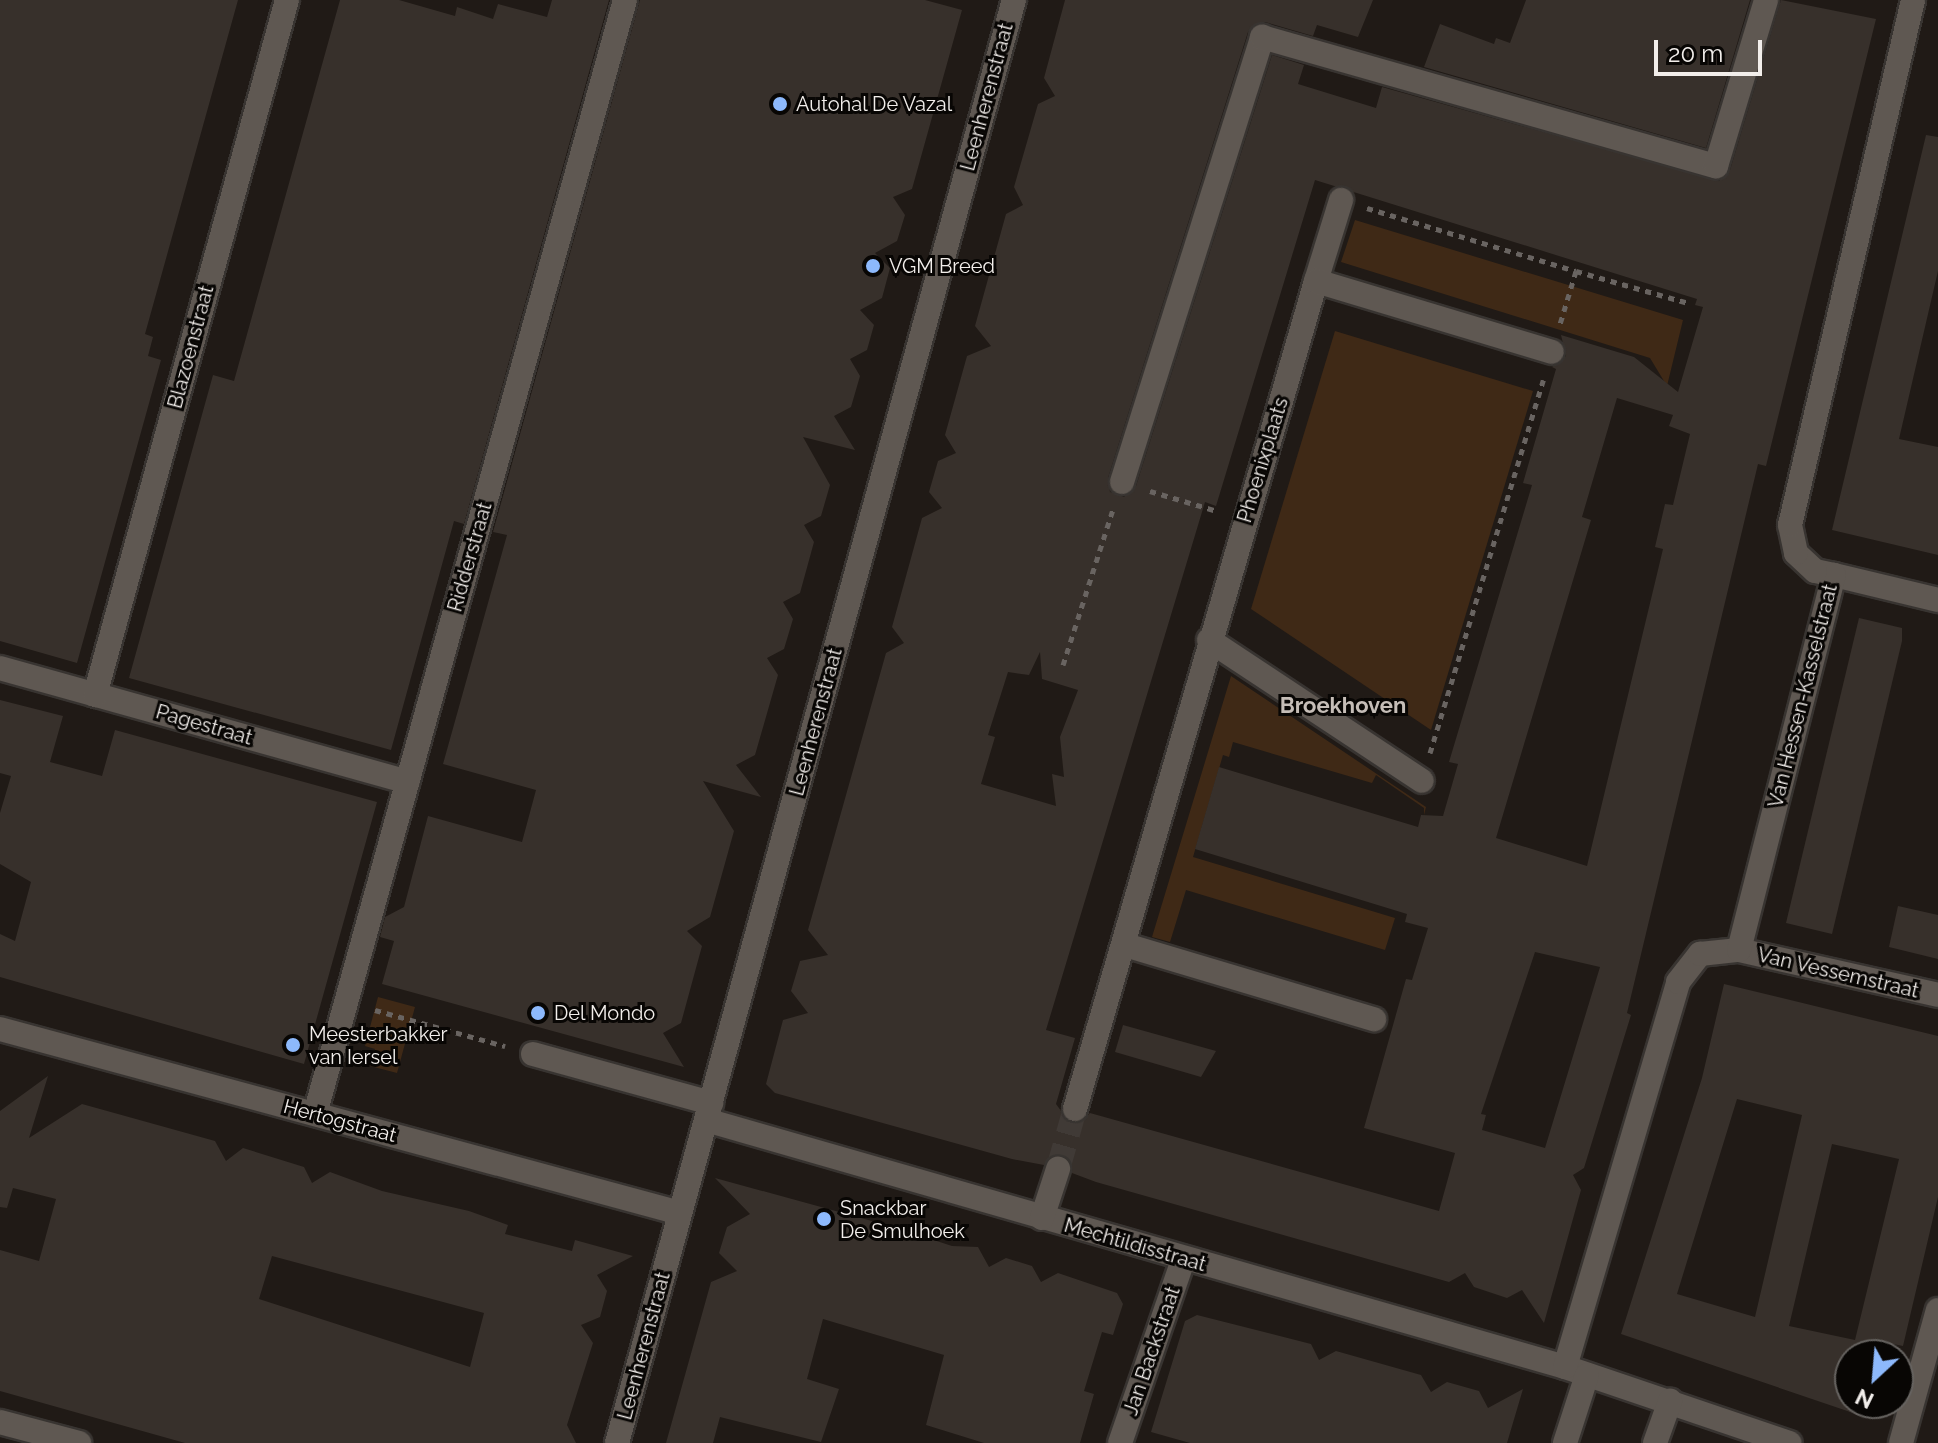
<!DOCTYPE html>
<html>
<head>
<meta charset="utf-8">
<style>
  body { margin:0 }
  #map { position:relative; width:1938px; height:1443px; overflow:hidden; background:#201a16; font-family:Raleway,sans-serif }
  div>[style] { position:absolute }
  .green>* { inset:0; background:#3f2916 }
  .building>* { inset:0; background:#37302b }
  .minor-tunnel>* { height:24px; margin-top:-12px; transform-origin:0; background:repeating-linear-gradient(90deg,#403a36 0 24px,transparent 0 36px) }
  .path>* { height:5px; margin-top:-2.5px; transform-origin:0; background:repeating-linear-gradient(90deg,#696461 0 6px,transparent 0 12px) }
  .roads { filter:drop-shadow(2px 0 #383431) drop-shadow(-2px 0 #383431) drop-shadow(0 2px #383431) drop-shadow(0 -2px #383431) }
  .minor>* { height:24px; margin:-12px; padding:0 12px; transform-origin:12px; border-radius:12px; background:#5f5852 }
  .dots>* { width:22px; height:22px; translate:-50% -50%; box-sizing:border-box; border:4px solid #080604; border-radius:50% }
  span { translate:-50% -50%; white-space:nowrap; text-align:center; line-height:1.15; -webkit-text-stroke:6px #080604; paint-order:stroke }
  .street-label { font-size:20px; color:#f2eeeb }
  .poi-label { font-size:20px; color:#f2eeeb }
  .left { translate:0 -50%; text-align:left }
  .neighbourhood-label { font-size:22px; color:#c5bdb7; font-weight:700 }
  .north { position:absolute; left:1834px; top:1339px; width:80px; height:80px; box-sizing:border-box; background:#080604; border:2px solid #666360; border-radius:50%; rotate:206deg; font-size:22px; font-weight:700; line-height:32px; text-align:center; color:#f2eeeb }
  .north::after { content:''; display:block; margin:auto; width:28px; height:36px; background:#8db9fc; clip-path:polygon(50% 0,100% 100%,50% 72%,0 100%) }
  .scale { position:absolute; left:1654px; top:40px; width:108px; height:36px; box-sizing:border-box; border:4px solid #f2eeeb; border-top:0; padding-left:10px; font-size:24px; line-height:28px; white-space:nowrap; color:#f2eeeb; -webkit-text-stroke:6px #080604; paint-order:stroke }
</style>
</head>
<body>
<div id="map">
  <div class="green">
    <i style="clip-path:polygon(1355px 220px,1683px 320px,1667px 386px,1650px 358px,1341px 262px)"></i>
    <i style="clip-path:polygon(1335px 331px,1533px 391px,1431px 730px,1251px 609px)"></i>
    <i style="clip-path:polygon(1231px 676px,1426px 807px,1424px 815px,1424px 808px,1376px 775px,1372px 783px,1233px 742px,1229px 757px,1223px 755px,1193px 857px,1395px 918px,1385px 950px,1186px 890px,1170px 942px,1152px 937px)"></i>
    <i style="clip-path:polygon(378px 997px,415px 1007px,397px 1073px,370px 1066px,375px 1049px,365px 1046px)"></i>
  </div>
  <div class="building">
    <i style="clip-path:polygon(0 0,238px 0,145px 334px,153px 337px,148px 356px,161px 360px,77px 663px,0 641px)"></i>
    <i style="clip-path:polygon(340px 0,399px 0,455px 16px,457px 7px,493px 19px,498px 4px,547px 17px,552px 0,609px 0,464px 524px,454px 521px,391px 750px,129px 678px,213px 375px,234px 381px)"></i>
    <i style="clip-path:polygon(640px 0,925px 0,962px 10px,912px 189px,893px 197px,905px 215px,897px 241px,875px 253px,890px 268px,882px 298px,860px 310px,874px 325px,867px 350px,850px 359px,860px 376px,851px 407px,834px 416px,855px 450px,803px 437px,830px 485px,821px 516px,804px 525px,814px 542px,800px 593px,783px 602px,793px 619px,784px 649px,767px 658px,778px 675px,755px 755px,736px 765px,761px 797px,703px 781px,734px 831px,710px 917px,687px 931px,702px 946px,681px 1023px,663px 1033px,684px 1067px,382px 984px,394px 941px,380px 937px,385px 917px,404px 907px,428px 816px,522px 842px,536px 790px,443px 764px,507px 535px,493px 532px)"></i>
    <i style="clip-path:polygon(evenodd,1065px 0,1373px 0,1358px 37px,1317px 25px,1313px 36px,1265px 22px,1248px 32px,1108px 478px,1110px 492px,1124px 497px,1136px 486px,1272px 55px,1304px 65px,1298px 84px,1376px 108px,1382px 87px,1719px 181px,1730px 170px,1781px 0,1876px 19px,1766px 466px,1758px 464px,1627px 1013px,1631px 1015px,1584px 1168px,1573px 1175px,1581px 1190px,1544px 1323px,1522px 1290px,1507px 1298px,1474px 1287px,1465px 1273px,1449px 1282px,1096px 1182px,1072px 1173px,1070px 1160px,1062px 1155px,1049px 1157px,1044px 1165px,1012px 1159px,775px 1093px,766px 1084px,783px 1020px,808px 1013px,791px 991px,800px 961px,828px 955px,808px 930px,886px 653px,904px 643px,892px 627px,922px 518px,942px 508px,929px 492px,938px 461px,956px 453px,945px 435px,967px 356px,991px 346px,975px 326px,1006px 214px,1023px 205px,1014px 187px,1038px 104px,1055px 96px,1044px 78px,1065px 0,1315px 180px,1697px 299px,1695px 305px,1703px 307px,1678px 392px,1634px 357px,1561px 335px,1566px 356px,1552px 367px,1556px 369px,1523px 483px,1532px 485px,1449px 762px,1458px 764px,1443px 816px,1421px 815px,1418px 827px,1219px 767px,1195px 849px,1407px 914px,1405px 922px,1428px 928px,1412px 980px,1406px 979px,1364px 1128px,1455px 1153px,1439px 1211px,1090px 1113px,1079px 1123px,1070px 1123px,1056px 1104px,1075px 1038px,1046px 1030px,1205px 502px,1216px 506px,1315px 180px,1065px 0,1617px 398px,1673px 415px,1669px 426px,1690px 434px,1673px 505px,1665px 504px,1655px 547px,1663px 549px,1587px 866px,1496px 838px,1591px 520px,1582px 517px,1617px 398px,1065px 0,1040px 652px,1042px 679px,1078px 690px,1060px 737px,1064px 777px,1052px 774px,1056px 806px,981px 784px,995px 737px,988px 735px,1008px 672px,1029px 675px,1040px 652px,1065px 0,1535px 952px,1600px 967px,1545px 1148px,1482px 1130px,1486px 1115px,1481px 1114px,1535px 952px)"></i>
    <i style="clip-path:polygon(1526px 0,1750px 0,1706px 148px,1424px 67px,1440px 24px,1494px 44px,1496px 38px,1510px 43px)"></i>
    <i style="clip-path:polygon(1926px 135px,1938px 137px,1938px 271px,1899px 439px,1938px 447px,1938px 555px,1832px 530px)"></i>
    <i style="clip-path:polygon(1859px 618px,1902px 628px,1902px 641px,1832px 934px,1786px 923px)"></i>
    <i style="clip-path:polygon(0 700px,63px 716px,50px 762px,102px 776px,115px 730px,377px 802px,304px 1064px,0 977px,0 934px,15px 941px,31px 882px,0 864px,0 813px,11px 776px,0 773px)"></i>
    <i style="clip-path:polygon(1898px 906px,1938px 915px,1938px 959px,1889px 947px)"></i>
    <i style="clip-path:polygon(evenodd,1724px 984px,1938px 1036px,1938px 1197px,1903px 1346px,1883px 1342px,1880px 1355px,1850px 1355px,1850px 1403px,1869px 1403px,1865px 1417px,1621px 1334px,1702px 1078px,1724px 984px,1737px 1099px,1802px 1115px,1755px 1317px,1677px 1294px,1737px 1099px,1724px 984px,1832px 1144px,1899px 1159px,1855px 1340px,1789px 1326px,1832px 1144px)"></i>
    <i style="clip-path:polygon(1123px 1025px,1216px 1051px,1201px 1077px,1115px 1052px)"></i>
    <i style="clip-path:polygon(evenodd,48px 1076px,29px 1138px,82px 1104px,215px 1141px,226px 1161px,243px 1148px,304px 1167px,312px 1183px,330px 1172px,382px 1191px,469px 1211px,508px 1225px,505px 1234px,572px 1251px,575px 1240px,633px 1256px,597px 1275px,607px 1291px,600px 1317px,581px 1325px,593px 1343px,567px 1425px,576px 1443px,185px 1443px,0 1391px,0 1250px,39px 1261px,56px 1199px,13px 1188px,7px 1208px,0 1207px,0 1111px,48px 1076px,272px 1256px,484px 1313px,470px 1367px,259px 1299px,272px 1256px)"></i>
    <i style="clip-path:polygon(715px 1178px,872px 1221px,881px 1238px,897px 1228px,952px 1246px,978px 1247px,989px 1267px,1006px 1258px,1032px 1266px,1041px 1282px,1058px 1273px,1117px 1293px,1123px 1304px,1113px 1335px,1102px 1332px,1084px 1391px,1094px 1394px,1080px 1443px,984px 1443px,926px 1425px,944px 1355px,823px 1319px,807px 1379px,839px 1389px,821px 1442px,720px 1417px,713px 1443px,666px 1443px,711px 1282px,737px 1271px,719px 1253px,727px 1227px,750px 1214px)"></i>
    <i style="clip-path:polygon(1197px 1315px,1311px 1344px,1319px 1360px,1336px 1351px,1421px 1375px,1431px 1392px,1447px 1382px,1479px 1391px,1488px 1408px,1523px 1389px,1507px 1443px,1190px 1443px,1151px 1432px,1185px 1321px)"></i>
  </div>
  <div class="minor-tunnel">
    <i style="left:1058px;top:1169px;width:62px;rotate:-74.2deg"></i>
  </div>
  <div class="path">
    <i style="left:1367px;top:208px;width:218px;rotate:16.8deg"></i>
    <i style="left:1576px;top:271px;width:55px;rotate:106.8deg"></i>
    <i style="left:1576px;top:271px;width:116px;rotate:15.9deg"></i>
    <i style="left:1150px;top:491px;width:70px;rotate:16.6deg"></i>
    <i style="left:1063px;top:665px;width:164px;rotate:-72.2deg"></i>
    <i style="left:1430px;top:753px;width:390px;rotate:-73.1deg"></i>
    <i style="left:375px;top:1010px;width:135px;rotate:15.5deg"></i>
  </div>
  <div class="roads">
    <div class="minor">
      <i style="left:1316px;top:281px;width:85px;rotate:-72.8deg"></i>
      <i style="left:1122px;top:482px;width:467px;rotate:-72.5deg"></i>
      <i style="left:1262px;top:37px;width:472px;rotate:15.9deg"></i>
      <i style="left:1716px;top:166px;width:173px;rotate:-73.2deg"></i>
      <i style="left:1834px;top:575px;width:107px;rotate:13.5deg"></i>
      <i style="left:1209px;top:640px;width:255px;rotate:33.5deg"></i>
      <i style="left:0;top:668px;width:423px;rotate:15.6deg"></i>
      <i style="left:95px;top:695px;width:721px;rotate:-74.56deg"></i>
      <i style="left:1125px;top:945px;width:260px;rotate:16.6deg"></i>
      <i style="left:1739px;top:950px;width:204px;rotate:12.7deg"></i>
      <i style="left:0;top:1029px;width:704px;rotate:15.14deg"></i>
      <i style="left:533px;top:1054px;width:185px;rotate:15.4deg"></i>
      <i style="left:1075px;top:1109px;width:862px;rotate:-73.77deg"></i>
      <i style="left:1316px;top:281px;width:246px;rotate:16.7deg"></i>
      <i style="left:315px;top:1114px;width:1156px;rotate:-74.45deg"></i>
      <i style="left:706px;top:1120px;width:894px;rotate:16.04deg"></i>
      <i style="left:1565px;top:1367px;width:237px;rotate:18.7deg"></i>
      <i style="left:1042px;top:1218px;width:52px;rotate:-71.9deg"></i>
      <i style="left:1565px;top:1367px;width:401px;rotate:-73.6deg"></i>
      <i style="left:1678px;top:982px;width:36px;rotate:-52deg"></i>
      <i style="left:1700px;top:954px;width:39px;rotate:-6deg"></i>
      <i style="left:1739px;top:950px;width:387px;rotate:-75.8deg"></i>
      <i style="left:1834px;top:575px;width:19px;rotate:-168deg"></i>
      <i style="left:1815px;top:571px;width:26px;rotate:-137deg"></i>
      <i style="left:1796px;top:553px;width:29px;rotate:-102deg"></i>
      <i style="left:1790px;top:525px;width:539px;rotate:-76.81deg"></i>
      <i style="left:0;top:1422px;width:82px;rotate:14.9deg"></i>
      <i style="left:617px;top:1443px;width:1497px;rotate:-74.62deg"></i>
      <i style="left:1120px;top:1443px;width:194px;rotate:-71deg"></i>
      <i style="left:1565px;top:1443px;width:71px;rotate:-72.1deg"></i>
      <i style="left:1655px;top:1443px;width:45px;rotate:-70.3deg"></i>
      <i style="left:1901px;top:1443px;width:138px;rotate:-74.5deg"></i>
    </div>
  </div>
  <div class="dots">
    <i style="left:780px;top:104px;background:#8db9fc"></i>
    <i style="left:873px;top:266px;background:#8db9fc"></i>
    <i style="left:538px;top:1013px;background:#8db9fc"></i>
    <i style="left:293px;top:1045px;background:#8db9fc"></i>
    <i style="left:824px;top:1219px;background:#8db9fc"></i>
  </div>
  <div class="street-label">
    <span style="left:987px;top:97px;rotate:-75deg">Leenherenstraat</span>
    <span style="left:191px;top:347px;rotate:-75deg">Blazoenstraat</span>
    <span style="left:1263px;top:460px;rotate:-73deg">Phoenixplaats</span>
    <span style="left:470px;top:557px;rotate:-74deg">Ridderstraat</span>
    <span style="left:1803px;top:696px;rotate:-76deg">Van Hessen-Kasselstraat</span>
    <span style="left:816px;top:722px;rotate:-75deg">Leenherenstraat</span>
    <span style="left:204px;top:725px;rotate:16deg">Pagestraat</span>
    <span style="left:1838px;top:973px;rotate:13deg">Van Vessemstraat</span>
    <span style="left:340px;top:1121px;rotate:15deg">Hertogstraat</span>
    <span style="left:1135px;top:1245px;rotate:16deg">Mechtildisstraat</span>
    <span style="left:644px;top:1346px;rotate:-75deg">Leenherenstraat</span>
    <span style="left:1152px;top:1351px;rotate:-71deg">Jan Backstraat</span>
  </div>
  <div class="poi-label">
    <span class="left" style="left:796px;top:104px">Autohal De Vazal</span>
    <span class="left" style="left:889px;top:266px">VGM Breed</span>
    <span class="left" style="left:554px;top:1013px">Del Mondo</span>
    <span class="left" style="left:309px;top:1046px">Meesterbakker<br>van Iersel</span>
    <span class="left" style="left:840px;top:1220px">Snackbar<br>De Smulhoek</span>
  </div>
  <div class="neighbourhood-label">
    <span style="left:1343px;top:706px">Broekhoven</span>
  </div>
  <div class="north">N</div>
  <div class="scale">20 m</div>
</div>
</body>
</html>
